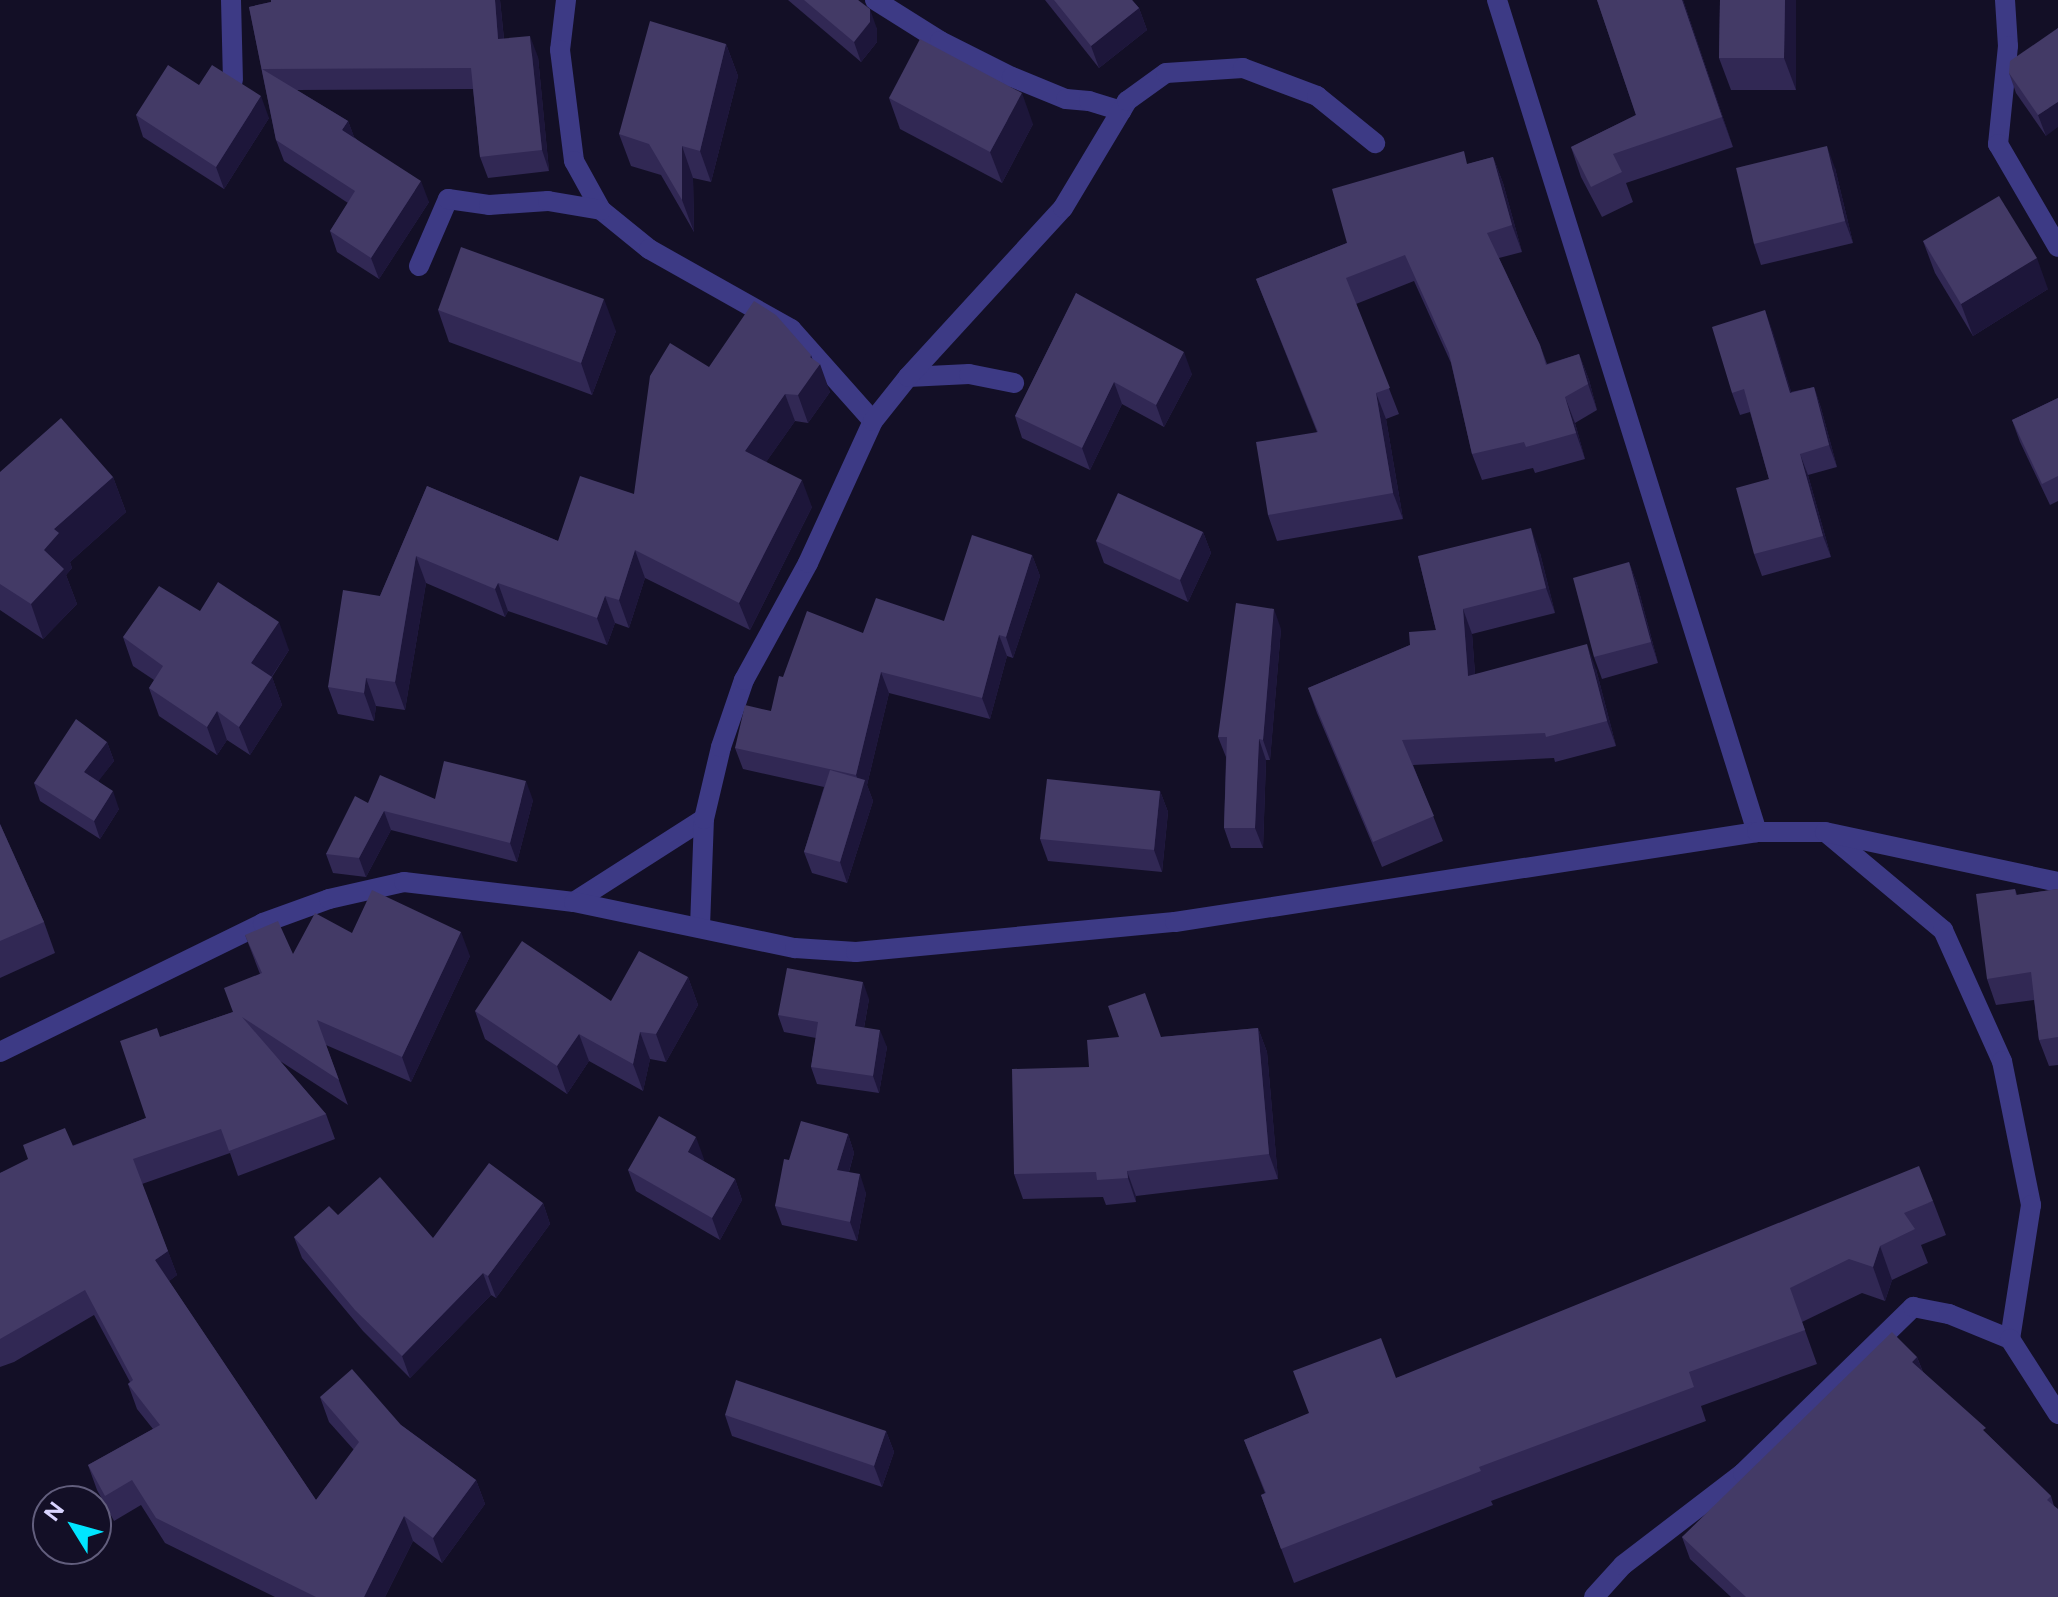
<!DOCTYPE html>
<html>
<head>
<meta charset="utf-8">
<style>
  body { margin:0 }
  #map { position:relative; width:2058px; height:1597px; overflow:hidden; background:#130f26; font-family:Figtree,sans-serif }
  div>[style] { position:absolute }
  .minor>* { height:20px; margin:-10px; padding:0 10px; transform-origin:10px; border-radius:10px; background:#3d3a85 }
  .wall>* { inset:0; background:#312854 }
  .shaded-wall>* { inset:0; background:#1d163a }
  .building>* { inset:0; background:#433a66 }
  span { translate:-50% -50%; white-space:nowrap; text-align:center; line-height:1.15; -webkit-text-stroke:6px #130f26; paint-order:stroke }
  .north { position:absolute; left:32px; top:1485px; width:80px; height:80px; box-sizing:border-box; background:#130f26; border:2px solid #625e7d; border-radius:50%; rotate:307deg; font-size:22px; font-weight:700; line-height:32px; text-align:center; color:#d9d4ff }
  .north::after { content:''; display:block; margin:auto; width:28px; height:36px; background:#00e5ff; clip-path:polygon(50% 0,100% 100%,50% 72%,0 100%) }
</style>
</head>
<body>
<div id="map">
  <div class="minor">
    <i style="left:231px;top:0;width:80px;rotate:88.6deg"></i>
    <i style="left:566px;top:0;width:50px;rotate:96.8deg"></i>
    <i style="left:560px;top:50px;width:112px;rotate:82.8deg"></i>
    <i style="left:574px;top:161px;width:56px;rotate:61.1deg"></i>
    <i style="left:601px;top:210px;width:62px;rotate:39.1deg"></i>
    <i style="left:649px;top:249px;width:163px;rotate:29.4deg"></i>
    <i style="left:791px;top:329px;width:123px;rotate:48.3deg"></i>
    <i style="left:875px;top:0;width:77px;rotate:32.2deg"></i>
    <i style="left:940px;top:41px;width:80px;rotate:26.6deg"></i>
    <i style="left:1012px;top:77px;width:58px;rotate:22.2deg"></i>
    <i style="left:1066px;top:99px;width:23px;rotate:5deg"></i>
    <i style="left:1089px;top:101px;width:34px;rotate:17deg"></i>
    <i style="left:1497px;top:0;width:872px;rotate:72.65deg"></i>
    <i style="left:2005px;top:0;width:46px;rotate:86.3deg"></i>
    <i style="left:2008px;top:46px;width:99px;rotate:95.8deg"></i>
    <i style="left:1998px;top:144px;width:119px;rotate:59.8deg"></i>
    <i style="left:419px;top:266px;width:73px;rotate:-66.6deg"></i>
    <i style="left:448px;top:199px;width:41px;rotate:8.3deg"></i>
    <i style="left:489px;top:205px;width:59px;rotate:-3.9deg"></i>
    <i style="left:548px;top:201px;width:54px;rotate:9.6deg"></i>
    <i style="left:908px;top:377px;width:61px;rotate:-2.8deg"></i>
    <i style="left:969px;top:374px;width:46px;rotate:11.3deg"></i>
    <i style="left:1828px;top:834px;width:150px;rotate:39.9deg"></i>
    <i style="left:1943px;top:930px;width:144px;rotate:65.8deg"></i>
    <i style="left:2002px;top:1061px;width:147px;rotate:78.6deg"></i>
    <i style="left:2031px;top:1205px;width:136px;rotate:98.9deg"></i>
    <i style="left:574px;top:902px;width:154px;rotate:-32.6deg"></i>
    <i style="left:700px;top:927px;width:108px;rotate:-87.9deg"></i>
    <i style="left:704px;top:819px;width:74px;rotate:-76.7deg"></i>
    <i style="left:721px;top:747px;width:71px;rotate:-71.1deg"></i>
    <i style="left:744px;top:680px;width:133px;rotate:-61.3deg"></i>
    <i style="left:808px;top:563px;width:156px;rotate:-65.4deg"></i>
    <i style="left:873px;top:421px;width:56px;rotate:-51.5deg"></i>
    <i style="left:908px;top:377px;width:229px;rotate:-47.5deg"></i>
    <i style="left:1063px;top:208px;width:125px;rotate:-59.1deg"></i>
    <i style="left:1127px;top:101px;width:48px;rotate:-35.7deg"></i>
    <i style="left:1166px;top:73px;width:77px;rotate:-3.7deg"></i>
    <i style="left:1243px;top:68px;width:79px;rotate:20.7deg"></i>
    <i style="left:1317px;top:96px;width:75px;rotate:39deg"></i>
    <i style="left:0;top:1052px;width:293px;rotate:-26.1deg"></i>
    <i style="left:263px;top:923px;width:70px;rotate:-20deg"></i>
    <i style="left:329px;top:899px;width:77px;rotate:-12.8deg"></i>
    <i style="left:404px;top:882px;width:171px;rotate:6.7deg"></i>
    <i style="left:574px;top:902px;width:226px;rotate:11.8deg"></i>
    <i style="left:795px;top:948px;width:61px;rotate:3.8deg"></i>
    <i style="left:856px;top:952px;width:320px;rotate:-5.4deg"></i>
    <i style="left:1175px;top:922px;width:589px;rotate:-8.79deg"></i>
    <i style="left:1757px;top:832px;width:68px"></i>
    <i style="left:1825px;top:832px;width:238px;rotate:12.1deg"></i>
    <i style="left:1594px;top:1597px;width:43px;rotate:-47.8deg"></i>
    <i style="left:1623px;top:1565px;width:151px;rotate:-37.5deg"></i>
    <i style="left:1743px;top:1473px;width:238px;rotate:-44.3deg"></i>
    <i style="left:1913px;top:1307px;width:37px;rotate:11deg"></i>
    <i style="left:1949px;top:1314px;width:66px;rotate:22.3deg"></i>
    <i style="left:2010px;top:1339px;width:89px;rotate:57.4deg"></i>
  </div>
  <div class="wall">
    <i style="clip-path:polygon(271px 0,500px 0,504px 39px,538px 57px,549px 171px,488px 178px,480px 157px,473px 89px,297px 90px,348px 121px,354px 137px,429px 202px,379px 279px,337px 252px,330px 231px,348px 203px,284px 161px,276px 140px,249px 7px,271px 2px)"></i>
    <i style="clip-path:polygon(788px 0,858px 0,877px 29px,877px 42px,861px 62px)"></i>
    <i style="clip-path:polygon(1045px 0,1132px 0,1139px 8px,1147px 30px,1099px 68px)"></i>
    <i style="clip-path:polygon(1597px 0,1683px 0,1733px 147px,1626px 183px,1633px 202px,1602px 217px,1581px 177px,1571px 147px,1636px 115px)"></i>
    <i style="clip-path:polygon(1720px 0,1796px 0,1796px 90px,1731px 90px,1719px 58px)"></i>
    <i style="clip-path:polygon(2058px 28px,2046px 136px,2016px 93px,2009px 73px)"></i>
    <i style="clip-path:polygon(726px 44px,738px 76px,711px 182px,693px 178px,694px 232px,661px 175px,631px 166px,619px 134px)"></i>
    <i style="clip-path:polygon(199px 85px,269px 118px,224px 189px,143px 137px,136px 115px)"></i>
    <i style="clip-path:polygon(889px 98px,1033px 124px,1002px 183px,900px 129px)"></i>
    <i style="clip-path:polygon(1493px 157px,1503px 183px,1522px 252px,1499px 258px,1540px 345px,1547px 364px,1579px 354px,1589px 380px,1597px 410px,1575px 423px,1585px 459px,1535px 473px,1533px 468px,1482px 480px,1472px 454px,1451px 363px,1414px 281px,1356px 304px,1399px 414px,1386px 419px,1403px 519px,1277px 541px,1268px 515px,1317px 432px,1256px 279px,1347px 243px,1468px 164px)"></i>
    <i style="clip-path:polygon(1835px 168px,1853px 243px,1761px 265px,1754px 244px)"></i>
    <i style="clip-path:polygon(1923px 241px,2048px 289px,1973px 336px,1935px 273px)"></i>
    <i style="clip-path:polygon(1076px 293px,1192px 374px,1164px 427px,1122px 404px,1090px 470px,1022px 438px,1015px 416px)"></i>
    <i style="clip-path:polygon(438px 310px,616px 331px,592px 395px,449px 342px)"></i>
    <i style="clip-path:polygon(1765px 310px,1791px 392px,1814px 387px,1821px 408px,1837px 467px,1808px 475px,1831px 557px,1762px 576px,1754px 554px,1769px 479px,1750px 412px,1740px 415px,1732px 393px)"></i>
    <i style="clip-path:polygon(813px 360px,830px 392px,808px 423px,795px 421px,766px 462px,812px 507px,750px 630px,645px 578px,629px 628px,615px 623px,607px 645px,508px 611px,505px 617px,426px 583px,405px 710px,376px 706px,374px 721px,338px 714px,328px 687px,380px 596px,427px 486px,558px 541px,634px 494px,709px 367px)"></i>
    <i style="clip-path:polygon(2058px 398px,2058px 501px,2050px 505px,2020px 442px,2012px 420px)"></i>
    <i style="clip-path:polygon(0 472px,113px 477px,126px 512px,70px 562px,72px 568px,66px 575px,77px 604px,43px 639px,0 610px)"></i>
    <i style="clip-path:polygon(1203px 532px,1211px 553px,1188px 602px,1104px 563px,1096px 541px)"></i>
    <i style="clip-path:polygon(1540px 553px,1555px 613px,1472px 634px,1475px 674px,1596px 669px,1616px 746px,1555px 762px,1554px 758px,1413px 765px,1443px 841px,1382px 867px,1317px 713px,1308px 688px,1410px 645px,1436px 630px,1418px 556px)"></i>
    <i style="clip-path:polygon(1032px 555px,1040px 576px,1013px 658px,1007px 656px,990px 719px,889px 693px,867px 785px,873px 801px,847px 883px,812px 873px,804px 852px,824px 787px,743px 769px,735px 748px,771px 711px,783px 677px,863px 633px,944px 621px)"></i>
    <i style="clip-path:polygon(1629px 562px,1637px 584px,1658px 663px,1602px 679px,1594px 657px)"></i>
    <i style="clip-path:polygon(200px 611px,289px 650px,272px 677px,282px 705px,250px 755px,227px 740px,217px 755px,159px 716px,149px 688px,154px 680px,133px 666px,123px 637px)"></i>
    <i style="clip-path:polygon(1281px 629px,1270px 760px,1266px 760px,1263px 848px,1231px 848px,1224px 828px,1226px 757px,1218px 737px)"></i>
    <i style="clip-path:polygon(107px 742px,114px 761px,98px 781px,119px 809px,100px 839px,40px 801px,34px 783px)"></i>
    <i style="clip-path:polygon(1160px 791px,1168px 812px,1162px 872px,1048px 861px,1040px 839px)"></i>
    <i style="clip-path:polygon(435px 799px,533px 800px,517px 862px,391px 830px,366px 877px,333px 873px,326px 854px,368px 803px)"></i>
    <i style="clip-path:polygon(0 824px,44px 922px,55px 953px,0 978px)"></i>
    <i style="clip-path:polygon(2015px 889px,2017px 895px,2058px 889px,2058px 1065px,2049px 1066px,2039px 1040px,2034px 1000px,1996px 1005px,1987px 979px)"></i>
    <i style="clip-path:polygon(352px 933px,470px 956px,411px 1082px,326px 1045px,348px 1105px,280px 1061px,326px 1114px,335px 1139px,238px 1176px,230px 1153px,142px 1184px,177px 1275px,169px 1281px,316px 1500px,354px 1450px,329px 1422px,320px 1397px,401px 1425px,476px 1480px,485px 1504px,442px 1563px,413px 1541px,385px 1597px,275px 1597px,165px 1543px,141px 1505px,114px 1521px,97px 1490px,88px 1465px,153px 1429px,137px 1409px,128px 1384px,130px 1382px,94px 1315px,14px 1362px,0 1367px,0 1173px,146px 1118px,160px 1037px,233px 1012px,260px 974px,245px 935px,293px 954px)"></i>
    <i style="clip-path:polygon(688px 977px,698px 1005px,666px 1062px,650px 1059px,643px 1091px,589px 1061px,567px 1094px,485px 1039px,475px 1011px,611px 1001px)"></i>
    <i style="clip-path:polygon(869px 999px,864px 1028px,887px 1047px,879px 1093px,817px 1084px,811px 1067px,816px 1038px,784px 1032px,778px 1015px)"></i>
    <i style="clip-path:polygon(1258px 1028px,1267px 1052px,1278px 1179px,1136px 1196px,1136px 1202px,1106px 1205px,1103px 1197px,1023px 1199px,1014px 1174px,1089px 1067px,1161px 1037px)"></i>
    <i style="clip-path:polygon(848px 1134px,854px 1153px,849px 1172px,866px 1193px,857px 1241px,782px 1225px,775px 1206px,789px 1160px)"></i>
    <i style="clip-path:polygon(704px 1159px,703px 1161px,735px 1179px,742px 1200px,720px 1240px,636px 1191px,628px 1170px)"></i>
    <i style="clip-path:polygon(1933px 1201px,1946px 1235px,1921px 1245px,1928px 1263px,1892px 1280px,1885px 1301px,1862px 1293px,1802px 1322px,1817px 1364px,1701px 1406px,1706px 1421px,1491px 1501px,1493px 1505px,1294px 1583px,1261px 1495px,1265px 1493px,1244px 1440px,1396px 1378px)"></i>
    <i style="clip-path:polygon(543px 1203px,550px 1224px,496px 1298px,491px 1295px,410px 1378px,363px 1331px,302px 1258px,294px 1237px,338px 1215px,433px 1238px)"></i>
    <i style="clip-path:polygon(1917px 1357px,1923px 1372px,2051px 1496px,2054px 1506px,2058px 1597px,1731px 1597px,1690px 1559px,1682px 1537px)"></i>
    <i style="clip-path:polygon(725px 1415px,886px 1431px,894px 1452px,882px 1487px,732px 1436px)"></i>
  </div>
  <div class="shaded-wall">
    <i style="clip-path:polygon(495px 0,500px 0,506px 60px,498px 39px)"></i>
    <i style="clip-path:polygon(1682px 0,1683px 0,1733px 147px,1722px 117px)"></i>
    <i style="clip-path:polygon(1785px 0,1796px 0,1796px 90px,1784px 58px)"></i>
    <i style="clip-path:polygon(1139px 8px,1147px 30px,1099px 68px,1091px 46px)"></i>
    <i style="clip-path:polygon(870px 9px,877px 29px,877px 42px,861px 62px,854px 42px)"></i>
    <i style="clip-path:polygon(530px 36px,538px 57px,549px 171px,542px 150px)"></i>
    <i style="clip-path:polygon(726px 44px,738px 76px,711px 182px,700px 151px)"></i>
    <i style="clip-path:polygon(1022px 93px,1033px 124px,1002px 183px,990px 152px)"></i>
    <i style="clip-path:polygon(261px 96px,269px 118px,224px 189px,216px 167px)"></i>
    <i style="clip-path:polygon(2058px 102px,2058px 127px,2046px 136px,2038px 115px)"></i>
    <i style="clip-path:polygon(348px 121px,356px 142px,342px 130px)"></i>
    <i style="clip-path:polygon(682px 146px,693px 178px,694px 232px,682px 200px)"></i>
    <i style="clip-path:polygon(1827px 146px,1835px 168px,1853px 243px,1845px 221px)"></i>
    <i style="clip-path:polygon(1493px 157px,1503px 183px,1522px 252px,1512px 225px)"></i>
    <i style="clip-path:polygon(421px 181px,429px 202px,379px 279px,371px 258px)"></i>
    <i style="clip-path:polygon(2037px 258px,2048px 289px,1973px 336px,1961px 304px)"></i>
    <i style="clip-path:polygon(604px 299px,616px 331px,592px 395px,581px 363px)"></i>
    <i style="clip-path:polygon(1765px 310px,1773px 332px,1798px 414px,1790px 393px)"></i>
    <i style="clip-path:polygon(1184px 352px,1192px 374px,1164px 427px,1156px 405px)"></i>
    <i style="clip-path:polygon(1579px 354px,1589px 380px,1597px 410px,1588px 384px)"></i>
    <i style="clip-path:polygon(811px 355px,816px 369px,820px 364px,830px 392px,808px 423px,798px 395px)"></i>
    <i style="clip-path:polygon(1114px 382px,1122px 404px,1090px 470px,1082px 448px)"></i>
    <i style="clip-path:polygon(1814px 387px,1821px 408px,1837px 467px,1829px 445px)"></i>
    <i style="clip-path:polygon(1376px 393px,1386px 419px,1403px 519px,1393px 493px)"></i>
    <i style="clip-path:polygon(785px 394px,795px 421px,755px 478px,745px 451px)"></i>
    <i style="clip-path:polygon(1565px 397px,1575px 423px,1585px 459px,1576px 433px)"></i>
    <i style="clip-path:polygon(1800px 454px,1808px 475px,1831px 557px,1823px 536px)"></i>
    <i style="clip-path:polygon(113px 477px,126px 512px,70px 562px,72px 568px,66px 575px,77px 604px,43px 639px,31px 604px,44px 550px,54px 529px)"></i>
    <i style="clip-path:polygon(802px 480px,812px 507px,750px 630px,739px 603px)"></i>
    <i style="clip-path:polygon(1531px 528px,1540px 553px,1555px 613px,1546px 588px)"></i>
    <i style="clip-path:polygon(1203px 532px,1211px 553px,1188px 602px,1180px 580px)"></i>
    <i style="clip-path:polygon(635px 550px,645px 578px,629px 628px,619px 600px)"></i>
    <i style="clip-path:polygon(1032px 555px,1040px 576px,1013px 658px,1006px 637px)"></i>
    <i style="clip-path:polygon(416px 556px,426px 583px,405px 710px,395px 682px)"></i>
    <i style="clip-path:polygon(1629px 562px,1637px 584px,1658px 663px,1651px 642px)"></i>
    <i style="clip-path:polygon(498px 583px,508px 611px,505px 617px,495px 589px)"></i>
    <i style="clip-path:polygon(605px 596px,615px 623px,607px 645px,597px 618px)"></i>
    <i style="clip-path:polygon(1274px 609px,1281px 629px,1270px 760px,1263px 740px)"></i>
    <i style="clip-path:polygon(1463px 609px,1472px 634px,1477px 701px,1468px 676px)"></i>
    <i style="clip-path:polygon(279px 622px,289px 650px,262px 691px,251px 663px)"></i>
    <i style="clip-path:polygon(999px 635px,1007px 656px,990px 719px,982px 698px)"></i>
    <i style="clip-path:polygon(1587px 644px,1596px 669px,1616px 746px,1607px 721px)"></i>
    <i style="clip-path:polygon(881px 672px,889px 693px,867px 785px,873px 801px,847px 883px,840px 862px,862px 790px,856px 775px)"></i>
    <i style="clip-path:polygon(272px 677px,282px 705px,250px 755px,239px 727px)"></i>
    <i style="clip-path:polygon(366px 678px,376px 706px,374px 721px,364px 693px)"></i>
    <i style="clip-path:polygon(217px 711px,227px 740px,217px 755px,207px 727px)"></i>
    <i style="clip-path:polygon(1259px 739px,1266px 760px,1263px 848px,1255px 828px)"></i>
    <i style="clip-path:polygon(107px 742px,114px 761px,91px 791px,84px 772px)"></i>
    <i style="clip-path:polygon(526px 781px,533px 800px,517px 862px,510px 843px)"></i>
    <i style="clip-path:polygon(113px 791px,119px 809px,100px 839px,94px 821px)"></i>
    <i style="clip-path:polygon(1160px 791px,1168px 812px,1162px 872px,1154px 850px)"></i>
    <i style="clip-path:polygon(384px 811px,391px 830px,366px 877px,359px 858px)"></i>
    <i style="clip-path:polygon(461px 932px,470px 956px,411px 1082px,402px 1057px)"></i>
    <i style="clip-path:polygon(688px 977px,698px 1005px,666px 1062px,656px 1034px)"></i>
    <i style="clip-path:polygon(863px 982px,869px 999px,861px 1044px,855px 1026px)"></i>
    <i style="clip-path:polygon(1258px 1028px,1267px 1052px,1278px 1179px,1269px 1154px)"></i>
    <i style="clip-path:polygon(880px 1030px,887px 1047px,879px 1093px,873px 1076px)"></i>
    <i style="clip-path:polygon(640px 1032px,650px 1059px,643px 1091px,633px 1064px)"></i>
    <i style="clip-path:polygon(579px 1034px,589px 1061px,567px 1094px,557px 1066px)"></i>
    <i style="clip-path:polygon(848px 1134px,854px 1153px,844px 1189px,837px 1170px)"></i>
    <i style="clip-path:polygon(696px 1137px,704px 1159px,696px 1174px,688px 1152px)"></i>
    <i style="clip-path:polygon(1127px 1171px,1136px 1196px,1136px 1202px,1128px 1178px)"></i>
    <i style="clip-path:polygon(860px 1174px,866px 1193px,857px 1241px,850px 1222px)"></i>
    <i style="clip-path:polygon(735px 1179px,742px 1200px,720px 1240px,712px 1218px)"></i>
    <i style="clip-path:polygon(543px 1203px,550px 1224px,496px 1298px,488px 1276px)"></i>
    <i style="clip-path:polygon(1880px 1246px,1892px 1280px,1885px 1301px,1873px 1267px)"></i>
    <i style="clip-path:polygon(168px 1251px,177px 1275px,164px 1285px,155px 1260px)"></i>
    <i style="clip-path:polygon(483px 1273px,491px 1295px,410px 1378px,402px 1356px)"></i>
    <i style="clip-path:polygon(1917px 1357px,1925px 1378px,1912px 1362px)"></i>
    <i style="clip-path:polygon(886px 1431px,894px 1452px,882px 1487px,874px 1466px)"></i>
    <i style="clip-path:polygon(476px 1480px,485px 1504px,442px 1563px,433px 1538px)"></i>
    <i style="clip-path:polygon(404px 1516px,413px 1541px,385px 1597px,364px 1597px)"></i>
  </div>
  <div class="building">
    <i style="clip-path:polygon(271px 0,495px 0,498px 39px,530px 36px,542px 150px,480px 157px,471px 68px,262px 69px,348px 121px,342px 130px,421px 181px,371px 258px,330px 231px,355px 191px,276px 140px,249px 7px,271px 2px)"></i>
    <i style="clip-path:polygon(804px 0,858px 0,870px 9px,870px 22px,854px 42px)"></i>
    <i style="clip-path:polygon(1054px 0,1132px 0,1139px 8px,1091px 46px)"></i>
    <i style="clip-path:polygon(1597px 0,1682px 0,1722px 117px,1613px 154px,1622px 172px,1591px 187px,1571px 147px,1636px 115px)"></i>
    <i style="clip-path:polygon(1720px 0,1785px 0,1784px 58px,1719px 58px)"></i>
    <i style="clip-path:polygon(650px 21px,726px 44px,700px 151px,682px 146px,682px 200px,649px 144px,619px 134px)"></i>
    <i style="clip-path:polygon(2058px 28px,2058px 102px,2038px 115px,2009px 73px,2010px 61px)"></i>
    <i style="clip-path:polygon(920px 39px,1022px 93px,990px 152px,889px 98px)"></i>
    <i style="clip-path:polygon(168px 65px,199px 85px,212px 65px,261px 96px,216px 167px,136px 115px)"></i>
    <i style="clip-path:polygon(1827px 146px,1845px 221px,1754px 244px,1736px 168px)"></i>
    <i style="clip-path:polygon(1464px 151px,1467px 164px,1493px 157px,1512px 225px,1487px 233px,1540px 345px,1546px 365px,1579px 354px,1588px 384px,1565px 397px,1576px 433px,1526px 447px,1524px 442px,1472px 454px,1449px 353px,1405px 255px,1346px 278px,1390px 388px,1376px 393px,1393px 493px,1268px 515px,1256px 442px,1318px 432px,1256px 279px,1347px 243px,1332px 189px)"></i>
    <i style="clip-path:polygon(1999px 196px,2037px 258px,1961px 304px,1923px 241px)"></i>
    <i style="clip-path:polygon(461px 247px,604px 299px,581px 363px,438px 310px)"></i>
    <i style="clip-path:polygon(1076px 293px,1184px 352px,1156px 405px,1114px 382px,1082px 448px,1015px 416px)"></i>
    <i style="clip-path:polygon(754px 301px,776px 315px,811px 355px,810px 357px,820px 364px,798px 395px,785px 394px,745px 451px,802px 480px,739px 603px,635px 550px,619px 600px,605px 596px,597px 618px,498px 583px,495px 589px,416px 556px,395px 682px,366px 678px,364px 693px,328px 687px,343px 590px,380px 596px,427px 486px,558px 541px,580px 476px,634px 494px,650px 376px,670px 343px,709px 367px)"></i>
    <i style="clip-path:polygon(1765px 310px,1790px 393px,1814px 387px,1829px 445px,1800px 454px,1823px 536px,1754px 554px,1736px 488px,1769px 479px,1744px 389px,1732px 393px,1712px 327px)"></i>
    <i style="clip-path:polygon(2058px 398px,2058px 476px,2042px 484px,2012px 420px)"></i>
    <i style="clip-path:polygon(61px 418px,113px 477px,54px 529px,59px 533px,44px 550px,64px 569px,31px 604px,0 584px,0 472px)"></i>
    <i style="clip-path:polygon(1118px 493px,1203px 532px,1180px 580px,1096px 541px)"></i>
    <i style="clip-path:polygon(1531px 528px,1546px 588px,1463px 609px,1468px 676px,1587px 644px,1607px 721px,1546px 737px,1545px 733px,1402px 740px,1434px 816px,1373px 842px,1308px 688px,1410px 645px,1409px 632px,1436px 630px,1418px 556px)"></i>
    <i style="clip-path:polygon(972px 535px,1032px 555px,1006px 637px,999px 635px,982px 698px,881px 672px,856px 775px,735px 748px,745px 705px,771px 711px,779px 676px,783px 677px,807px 611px,863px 633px,876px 598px,944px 621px)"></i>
    <i style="clip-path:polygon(1629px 562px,1651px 642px,1594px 657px,1573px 578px)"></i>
    <i style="clip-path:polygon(218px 582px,279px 622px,251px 663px,272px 677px,239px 727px,217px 711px,207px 727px,149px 688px,163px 666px,123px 637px,159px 586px,200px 611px)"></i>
    <i style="clip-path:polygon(1236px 603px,1274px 609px,1263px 740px,1259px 739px,1255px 828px,1224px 828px,1227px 737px,1218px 737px)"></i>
    <i style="clip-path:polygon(76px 719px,107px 742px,84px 772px,113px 791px,94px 821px,34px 783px)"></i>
    <i style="clip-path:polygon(444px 761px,526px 781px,510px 843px,384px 811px,359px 858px,326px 854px,355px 796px,368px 803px,380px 775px,435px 799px)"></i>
    <i style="clip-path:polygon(830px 770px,865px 780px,840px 862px,804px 852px)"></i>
    <i style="clip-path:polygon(1047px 779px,1160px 791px,1154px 850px,1040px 839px)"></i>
    <i style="clip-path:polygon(0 824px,44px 922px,0 941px)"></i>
    <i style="clip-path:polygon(2015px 889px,2016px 895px,2058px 889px,2058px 1037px,2039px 1040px,2031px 972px,1987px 979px,1976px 894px)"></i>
    <i style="clip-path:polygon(372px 890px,461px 932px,402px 1057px,317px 1020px,339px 1080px,242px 1017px,326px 1114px,229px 1151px,221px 1129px,133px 1159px,168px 1251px,155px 1260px,316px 1500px,359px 1442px,320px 1397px,352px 1369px,401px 1425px,476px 1480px,433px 1538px,404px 1516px,364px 1597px,316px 1597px,156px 1518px,132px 1480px,105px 1496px,88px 1465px,160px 1425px,128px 1384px,133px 1380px,85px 1290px,0 1339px,0 1173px,28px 1159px,23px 1145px,65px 1128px,73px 1146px,146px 1118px,120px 1041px,157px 1028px,160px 1037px,233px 1012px,224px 988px,262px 973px,245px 935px,278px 921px,293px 954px,315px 913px,352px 933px)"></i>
    <i style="clip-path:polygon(522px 941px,611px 1001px,639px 951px,688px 977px,656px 1034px,640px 1032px,633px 1064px,579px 1034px,557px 1066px,475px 1011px)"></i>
    <i style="clip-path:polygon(787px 968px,863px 982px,855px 1026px,880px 1030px,873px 1076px,811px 1067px,818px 1022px,778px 1015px)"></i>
    <i style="clip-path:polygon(1145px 993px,1161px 1037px,1258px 1028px,1269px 1154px,1127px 1171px,1128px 1178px,1097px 1180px,1096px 1172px,1014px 1174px,1012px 1069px,1089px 1067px,1087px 1040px,1119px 1037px,1108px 1006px)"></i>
    <i style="clip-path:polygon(659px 1116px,696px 1137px,688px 1152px,735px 1179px,712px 1218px,628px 1170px)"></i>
    <i style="clip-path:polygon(801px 1121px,848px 1134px,837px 1170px,860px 1174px,850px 1222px,775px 1206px,784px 1159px,789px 1160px)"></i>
    <i style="clip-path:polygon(489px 1163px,543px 1203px,488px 1276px,483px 1273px,402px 1356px,355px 1310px,294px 1237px,329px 1206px,338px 1215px,380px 1177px,433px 1238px)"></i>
    <i style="clip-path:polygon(1919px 1166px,1933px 1201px,1904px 1213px,1915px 1229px,1880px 1246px,1873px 1267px,1849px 1259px,1790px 1288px,1805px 1330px,1689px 1372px,1694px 1387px,1479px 1467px,1481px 1471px,1281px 1549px,1261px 1495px,1266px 1493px,1244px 1440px,1309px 1413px,1293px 1371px,1381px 1338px,1396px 1378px)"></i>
    <i style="clip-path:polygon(1892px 1332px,1917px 1357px,1912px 1362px,1986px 1428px,1983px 1430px,2051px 1496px,2047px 1500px,2058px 1509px,2058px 1597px,1746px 1597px,1682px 1537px)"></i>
    <i style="clip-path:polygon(736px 1380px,886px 1431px,874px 1466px,725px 1415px)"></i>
  </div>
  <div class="north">N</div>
</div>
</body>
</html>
